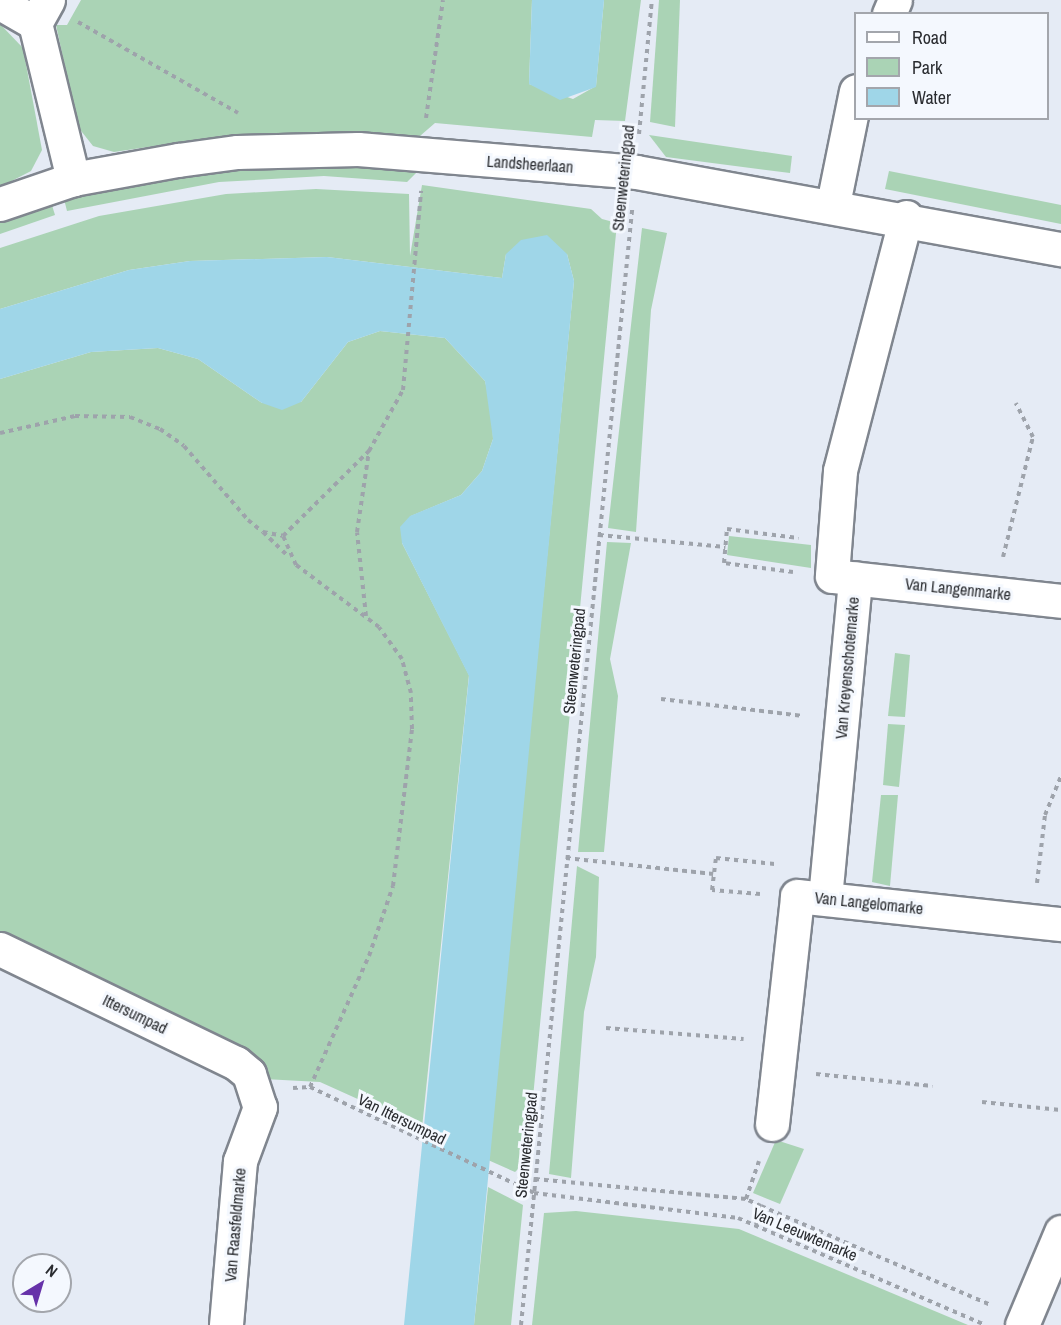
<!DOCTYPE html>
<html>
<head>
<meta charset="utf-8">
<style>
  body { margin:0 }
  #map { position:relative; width:1061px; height:1325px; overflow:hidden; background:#e5ebf5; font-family:"Archivo Narrow",sans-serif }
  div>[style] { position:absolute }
  .green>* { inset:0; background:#aad3b5 }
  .water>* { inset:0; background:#9fd6e8 }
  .path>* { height:4px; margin-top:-2px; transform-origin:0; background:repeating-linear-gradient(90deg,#9ea3ab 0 4.5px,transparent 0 9px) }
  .roads { filter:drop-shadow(2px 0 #80868f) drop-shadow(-2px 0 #80868f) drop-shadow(0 2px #80868f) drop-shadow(0 -2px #80868f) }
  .minor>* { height:33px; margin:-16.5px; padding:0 16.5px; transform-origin:16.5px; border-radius:16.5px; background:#fff }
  span { translate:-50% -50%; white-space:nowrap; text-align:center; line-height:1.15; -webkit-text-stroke:6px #f4f8fe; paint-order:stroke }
  .street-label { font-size:16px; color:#2a2c30 }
  .legend { position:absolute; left:854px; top:12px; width:195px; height:108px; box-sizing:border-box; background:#f4f8fe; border:2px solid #a3a6ac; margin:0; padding:8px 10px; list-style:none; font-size:18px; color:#2a2c30 }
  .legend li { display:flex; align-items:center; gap:12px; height:30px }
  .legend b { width:30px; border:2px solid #a3a6ac }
  .north { position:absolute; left:12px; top:1253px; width:60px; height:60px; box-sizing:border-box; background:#f4f8fe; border:2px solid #a3a6ac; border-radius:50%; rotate:38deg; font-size:16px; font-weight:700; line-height:24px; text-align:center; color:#2a2c30 }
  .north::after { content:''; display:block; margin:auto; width:21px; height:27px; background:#6632a9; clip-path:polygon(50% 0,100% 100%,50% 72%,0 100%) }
</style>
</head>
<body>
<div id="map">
  <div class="green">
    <i style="clip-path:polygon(81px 0,532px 0,529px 84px,573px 99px,596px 86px,604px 0,641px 0,625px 121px,595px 120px,592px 137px,435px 123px,420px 136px,347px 132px,229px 135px,114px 152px,93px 146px,78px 127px,56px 25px,67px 25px)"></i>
    <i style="clip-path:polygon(659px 0,680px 0,675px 127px,650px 122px)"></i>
    <i style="clip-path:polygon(0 24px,23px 48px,42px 150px,31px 171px,0 187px)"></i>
    <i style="clip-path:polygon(649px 135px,792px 156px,790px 173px,666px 157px)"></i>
    <i style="clip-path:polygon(284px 164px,419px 170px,407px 182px,324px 176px,219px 182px,67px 211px,64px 199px,200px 172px)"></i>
    <i style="clip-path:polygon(889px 171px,1061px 205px,1061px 224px,885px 189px)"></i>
    <i style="clip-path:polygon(422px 185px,591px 209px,602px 219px,617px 223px,527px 1160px,515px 1172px,488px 1160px,574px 281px,567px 254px,506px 254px,502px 278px,327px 257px,190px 261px,129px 270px,0 309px,0 248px,99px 216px,226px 194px,316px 189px,409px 194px,410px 256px)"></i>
    <i style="clip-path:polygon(51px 202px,55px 215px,0 234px,0 221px)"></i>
    <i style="clip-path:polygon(642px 228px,667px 233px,651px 310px,636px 532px,608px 528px)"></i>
    <i style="clip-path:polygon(380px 331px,445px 338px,485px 381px,492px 411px,493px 439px,482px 471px,461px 495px,411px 516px,402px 543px,469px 675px,422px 1128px,320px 1082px,264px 1079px,0 935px,0 379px,91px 352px,158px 348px,198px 359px,262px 403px,301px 402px,348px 342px)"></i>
    <i style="clip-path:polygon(729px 536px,811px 545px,811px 568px,727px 555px)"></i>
    <i style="clip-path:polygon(607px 542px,631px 543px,610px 659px,618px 696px,604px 852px,578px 852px)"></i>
    <i style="clip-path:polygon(895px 653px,910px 655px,905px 717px,888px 716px)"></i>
    <i style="clip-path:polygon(888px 724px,905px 725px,899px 787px,883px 785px)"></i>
    <i style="clip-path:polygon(881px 795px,898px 795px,890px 886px,872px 882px)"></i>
    <i style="clip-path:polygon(577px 866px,599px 877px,596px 957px,584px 1012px,571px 1178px,549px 1174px)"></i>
    <i style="clip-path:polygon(776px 1140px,804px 1149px,780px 1204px,753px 1193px)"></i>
    <i style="clip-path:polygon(488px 1187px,523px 1205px,511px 1325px,474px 1325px)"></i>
    <i style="clip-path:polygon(576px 1211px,739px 1229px,968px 1325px,532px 1325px,544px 1213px)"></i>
  </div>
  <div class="water">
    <i style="clip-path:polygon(532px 0,604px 0,596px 87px,560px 100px,529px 84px)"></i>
    <i style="clip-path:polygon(547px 235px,567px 254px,574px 281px,474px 1325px,404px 1325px,469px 676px,402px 543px,400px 527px,410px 516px,461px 495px,482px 471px,493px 439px,485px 381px,445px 338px,380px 331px,348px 342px,301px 402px,282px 410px,262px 403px,198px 359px,158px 348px,91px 352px,0 379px,0 309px,129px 270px,190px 261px,327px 257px,502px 278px,506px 254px,521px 240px)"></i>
  </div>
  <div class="path">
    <i style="left:78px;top:22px;width:184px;rotate:29.6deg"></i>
    <i style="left:426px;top:118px;width:119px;rotate:-81.8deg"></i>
    <i style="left:639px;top:134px;width:135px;rotate:-84.5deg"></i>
    <i style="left:0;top:433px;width:77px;rotate:-12.8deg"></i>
    <i style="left:75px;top:416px;width:55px;rotate:1deg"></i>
    <i style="left:130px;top:417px;width:32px;rotate:22deg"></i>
    <i style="left:160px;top:429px;width:29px;rotate:35deg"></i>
    <i style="left:184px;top:446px;width:98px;rotate:49.1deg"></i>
    <i style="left:248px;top:520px;width:19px;rotate:39deg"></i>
    <i style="left:263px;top:532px;width:20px;rotate:11deg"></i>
    <i style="left:263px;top:532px;width:35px;rotate:44deg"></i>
    <i style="left:599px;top:535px;width:127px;rotate:5.4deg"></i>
    <i style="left:1003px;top:557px;width:124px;rotate:-76deg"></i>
    <i style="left:1033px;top:437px;width:38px;rotate:-117deg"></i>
    <i style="left:793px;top:572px;width:70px;rotate:-172.6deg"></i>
    <i style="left:724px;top:563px;width:34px;rotate:-85deg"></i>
    <i style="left:727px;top:529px;width:72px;rotate:7.2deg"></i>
    <i style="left:366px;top:616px;width:84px;rotate:-96.1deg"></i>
    <i style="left:357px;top:532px;width:82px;rotate:-81.6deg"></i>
    <i style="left:661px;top:699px;width:143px;rotate:6.8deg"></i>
    <i style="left:566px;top:858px;width:148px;rotate:6.2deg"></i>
    <i style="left:1037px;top:883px;width:68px;rotate:-83.3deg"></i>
    <i style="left:1045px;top:815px;width:42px;rotate:-67.7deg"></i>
    <i style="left:760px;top:894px;width:48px;rotate:-175.2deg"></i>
    <i style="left:712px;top:890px;width:32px;rotate:-83deg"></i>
    <i style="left:716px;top:858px;width:59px;rotate:5.8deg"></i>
    <i style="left:606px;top:1028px;width:138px;rotate:4.6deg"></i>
    <i style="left:816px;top:1074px;width:117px;rotate:5.9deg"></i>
    <i style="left:310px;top:1087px;width:144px;rotate:-65.8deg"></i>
    <i style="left:369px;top:956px;width:74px;rotate:-71.1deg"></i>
    <i style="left:393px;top:886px;width:158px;rotate:-83.1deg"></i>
    <i style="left:412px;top:729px;width:36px;rotate:-92deg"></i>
    <i style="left:411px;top:693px;width:35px;rotate:-105deg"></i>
    <i style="left:402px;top:659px;width:39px;rotate:-126deg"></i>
    <i style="left:379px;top:627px;width:104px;rotate:-143.2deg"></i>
    <i style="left:296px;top:565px;width:32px;rotate:-114deg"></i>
    <i style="left:283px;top:536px;width:121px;rotate:-44.7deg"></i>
    <i style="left:369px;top:451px;width:70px;rotate:-60.9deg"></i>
    <i style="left:403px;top:390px;width:200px;rotate:-84.8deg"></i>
    <i style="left:293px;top:1088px;width:17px;rotate:-3deg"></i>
    <i style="left:310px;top:1087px;width:248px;rotate:25.3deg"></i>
    <i style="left:534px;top:1193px;width:206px;rotate:7deg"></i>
    <i style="left:738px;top:1218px;width:269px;rotate:23.4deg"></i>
    <i style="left:982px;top:1102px;width:79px;rotate:5.8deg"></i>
    <i style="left:535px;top:1179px;width:212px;rotate:5.4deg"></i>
    <i style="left:761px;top:1206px;width:248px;rotate:23.3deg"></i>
    <i style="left:756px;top:1225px;width:20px;rotate:-75deg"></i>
    <i style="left:761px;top:1206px;width:17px;rotate:-155deg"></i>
    <i style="left:746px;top:1199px;width:40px;rotate:-71.1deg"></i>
    <i style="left:521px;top:1325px;width:1121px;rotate:-84.31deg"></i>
  </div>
  <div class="roads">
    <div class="minor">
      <i style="left:48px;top:0;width:26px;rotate:119deg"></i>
      <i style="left:35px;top:23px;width:161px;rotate:76.3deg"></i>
      <i style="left:0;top:3px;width:40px;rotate:29.7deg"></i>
      <i style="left:889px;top:14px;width:15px;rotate:-67deg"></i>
      <i style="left:0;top:204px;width:77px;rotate:-18.9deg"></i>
      <i style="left:73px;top:179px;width:107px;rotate:-10.3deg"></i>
      <i style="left:178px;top:160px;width:60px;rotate:-7.7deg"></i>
      <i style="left:237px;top:152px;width:121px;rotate:-1.4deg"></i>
      <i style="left:358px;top:149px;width:279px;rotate:4.7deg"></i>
      <i style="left:636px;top:172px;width:432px;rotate:10.3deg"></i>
      <i style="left:833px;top:204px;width:115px;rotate:-78.5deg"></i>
      <i style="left:906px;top:217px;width:262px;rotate:104.6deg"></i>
      <i style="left:840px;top:471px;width:105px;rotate:94.4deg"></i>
      <i style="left:832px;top:576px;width:230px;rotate:6.2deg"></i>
      <i style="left:825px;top:898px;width:321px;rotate:-84.6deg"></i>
      <i style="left:0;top:949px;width:262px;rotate:25.8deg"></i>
      <i style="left:236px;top:1063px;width:17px;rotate:40deg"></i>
      <i style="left:249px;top:1074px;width:35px;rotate:72deg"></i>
      <i style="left:260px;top:1107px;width:58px;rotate:110.3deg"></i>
      <i style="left:240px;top:1161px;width:165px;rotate:94.9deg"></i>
      <i style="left:772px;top:1124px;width:229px;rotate:-83.7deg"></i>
      <i style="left:797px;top:896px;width:265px;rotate:6.1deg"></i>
      <i style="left:1022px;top:1325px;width:101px;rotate:-67.2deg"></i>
    </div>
  </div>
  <div class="street-label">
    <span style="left:530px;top:164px;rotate:4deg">Landsheerlaan</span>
    <span style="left:623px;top:178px;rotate:-84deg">Steenweteringpad</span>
    <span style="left:958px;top:589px;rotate:6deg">Van Langenmarke</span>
    <span style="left:574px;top:661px;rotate:-84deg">Steenweteringpad</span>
    <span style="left:847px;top:668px;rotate:-85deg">Van Kreyenschotemarke</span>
    <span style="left:869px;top:903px;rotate:6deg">Van Langelomarke</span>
    <span style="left:135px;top:1014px;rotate:26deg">Ittersumpad</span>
    <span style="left:402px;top:1119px;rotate:26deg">Van Ittersumpad</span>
    <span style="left:526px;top:1145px;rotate:-84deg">Steenweteringpad</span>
    <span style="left:235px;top:1225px;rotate:-85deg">Van Raasfeldmarke</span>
    <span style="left:805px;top:1234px;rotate:23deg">Van Leeuwtemarke</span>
  </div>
  <ul class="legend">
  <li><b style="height:8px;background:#fff"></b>Road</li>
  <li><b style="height:16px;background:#aad3b5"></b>Park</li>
  <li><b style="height:16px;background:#9fd6e8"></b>Water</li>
  </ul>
  <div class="north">N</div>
</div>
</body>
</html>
